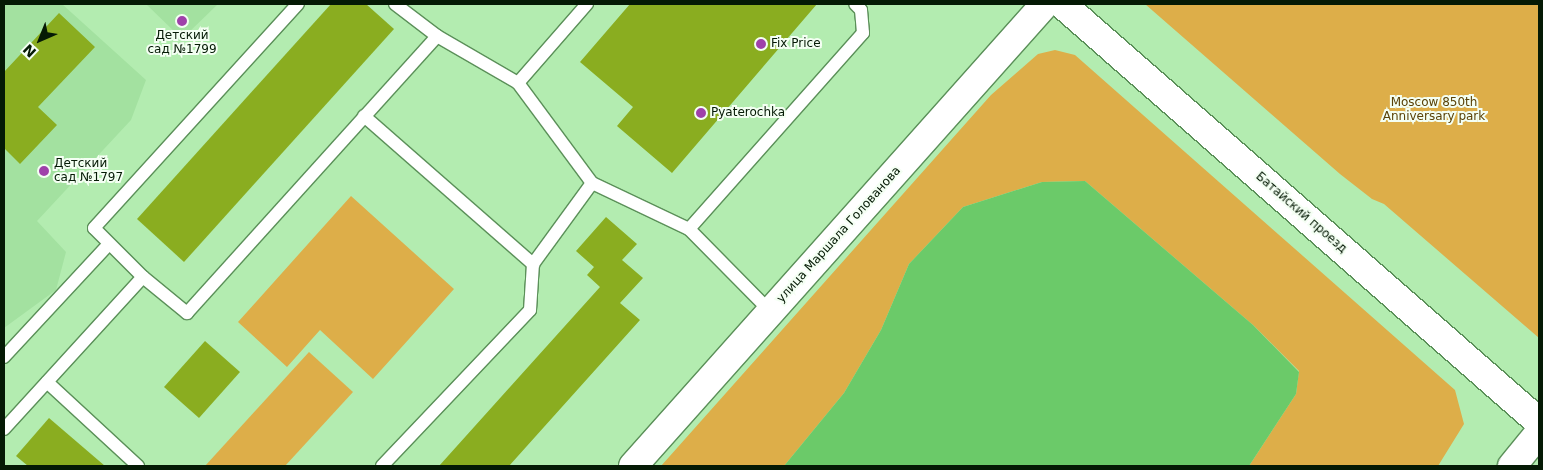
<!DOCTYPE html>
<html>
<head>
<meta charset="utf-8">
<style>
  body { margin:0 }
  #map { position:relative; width:1543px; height:470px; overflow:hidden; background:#b3ecb0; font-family:"DejaVu Sans",sans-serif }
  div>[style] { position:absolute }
  .built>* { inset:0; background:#a3e1a0 }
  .green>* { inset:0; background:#ddae49 }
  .water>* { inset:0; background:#6bca69 }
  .building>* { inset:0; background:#8aad20 }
  .roads { filter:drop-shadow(1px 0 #5b9059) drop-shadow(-1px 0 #5b9059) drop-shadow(0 1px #5b9059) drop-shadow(0 -1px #5b9059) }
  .service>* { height:12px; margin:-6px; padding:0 6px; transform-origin:6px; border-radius:6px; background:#fff }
  .tertiary>* { height:28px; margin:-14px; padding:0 14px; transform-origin:14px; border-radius:14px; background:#fff }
  .secondary>* { height:28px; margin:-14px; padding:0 14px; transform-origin:14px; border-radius:14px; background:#fff }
  .dots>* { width:14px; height:14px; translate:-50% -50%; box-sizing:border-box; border:2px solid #f4fff3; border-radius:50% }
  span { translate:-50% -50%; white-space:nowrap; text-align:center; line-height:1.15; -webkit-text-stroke:4px #f4fff3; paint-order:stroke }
  .poi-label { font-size:12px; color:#051a05 }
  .left { translate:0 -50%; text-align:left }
  .park-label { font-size:12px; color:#5a4208 }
  .street-label { font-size:12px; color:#051a05 }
  .frame { position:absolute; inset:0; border:5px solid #051a05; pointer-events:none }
  .north { position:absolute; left:15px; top:15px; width:50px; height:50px; -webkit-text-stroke:4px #f4fff3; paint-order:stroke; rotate:224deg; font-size:14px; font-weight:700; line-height:20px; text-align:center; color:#051a05 }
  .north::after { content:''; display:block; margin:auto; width:18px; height:22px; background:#051a05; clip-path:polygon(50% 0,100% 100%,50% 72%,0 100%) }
</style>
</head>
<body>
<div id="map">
  <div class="built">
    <i style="clip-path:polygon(4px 4px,62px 4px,146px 80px,131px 120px,37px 221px,66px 252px,56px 290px,4px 328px)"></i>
    <i style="clip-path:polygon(146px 4px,218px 4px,182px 39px)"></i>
  </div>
  <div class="green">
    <i style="clip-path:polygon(1145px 4px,1539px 4px,1539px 338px,1384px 204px,1372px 199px,1340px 174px)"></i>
    <i style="clip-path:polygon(1055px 50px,1075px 55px,1455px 390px,1464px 424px,1438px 466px,1249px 466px,1296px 394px,1299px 371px,1253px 325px,1085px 181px,1042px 182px,963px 207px,909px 264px,881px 330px,844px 393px,784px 466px,661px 466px,991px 95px,1038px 54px)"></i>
    <i style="clip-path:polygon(351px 196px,454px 289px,373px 379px,320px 330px,287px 367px,238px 322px)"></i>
    <i style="clip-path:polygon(309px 352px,353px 392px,285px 466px,205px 466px)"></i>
  </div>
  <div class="water">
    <i style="clip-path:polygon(1085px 181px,1253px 325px,1299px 372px,1296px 394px,1249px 466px,784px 466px,844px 393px,881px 330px,909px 264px,963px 207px,1042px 182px)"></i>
  </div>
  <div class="building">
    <i style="clip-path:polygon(331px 4px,366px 4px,394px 29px,184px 262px,137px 219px)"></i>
    <i style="clip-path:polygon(630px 4px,817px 4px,672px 173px,617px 126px,633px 107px,580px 62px)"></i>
    <i style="clip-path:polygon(59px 13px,95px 47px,38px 107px,57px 125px,20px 164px,4px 148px,4px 72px)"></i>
    <i style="clip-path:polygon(606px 217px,637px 244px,622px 260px,643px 278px,620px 303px,640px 320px,509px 466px,439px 466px,600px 287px,587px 275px,594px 267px,576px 251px)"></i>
    <i style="clip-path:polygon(205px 341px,240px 372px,199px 418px,164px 387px)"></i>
    <i style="clip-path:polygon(49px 418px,105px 466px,28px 466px,16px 456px)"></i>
  </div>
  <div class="roads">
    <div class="service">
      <i style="left:395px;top:4px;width:53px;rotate:37.3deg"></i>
      <i style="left:518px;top:83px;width:105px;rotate:-48.9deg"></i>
      <i style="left:364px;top:116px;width:225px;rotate:41.2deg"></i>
      <i style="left:689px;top:229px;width:262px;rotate:-48.4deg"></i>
      <i style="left:863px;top:33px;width:23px;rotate:-95deg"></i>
      <i style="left:861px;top:10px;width:8px;rotate:-135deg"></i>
      <i style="left:143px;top:277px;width:69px;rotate:-135deg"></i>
      <i style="left:94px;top:228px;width:303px;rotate:-47.7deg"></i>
      <i style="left:4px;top:357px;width:153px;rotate:-47.1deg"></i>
      <i style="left:47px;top:382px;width:124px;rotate:42.7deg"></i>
      <i style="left:4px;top:429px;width:206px;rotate:-47.6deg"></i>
      <i style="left:143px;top:277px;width:57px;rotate:39.3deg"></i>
      <i style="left:187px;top:313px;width:373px;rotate:-47.9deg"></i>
      <i style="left:437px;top:36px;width:94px;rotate:30.1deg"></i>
      <i style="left:518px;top:83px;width:124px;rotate:53.5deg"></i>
      <i style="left:592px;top:183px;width:107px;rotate:25.4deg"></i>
      <i style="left:689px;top:229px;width:115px;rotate:45.4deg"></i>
      <i style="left:382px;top:466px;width:215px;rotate:-46.5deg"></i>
      <i style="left:530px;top:310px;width:46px;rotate:-86.3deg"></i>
      <i style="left:533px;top:264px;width:100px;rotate:-53.9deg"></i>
    </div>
    <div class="tertiary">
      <i style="left:633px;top:466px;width:619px;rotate:-48.27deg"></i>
      <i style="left:1512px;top:466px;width:43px;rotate:-50.7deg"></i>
    </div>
    <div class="secondary">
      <i style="left:1062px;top:4px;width:634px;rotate:41.23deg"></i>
    </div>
  </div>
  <div class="dots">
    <i style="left:182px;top:21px;background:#9f41aa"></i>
    <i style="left:761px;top:44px;background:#9f41aa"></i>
    <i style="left:701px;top:113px;background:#9f41aa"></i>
    <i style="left:44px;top:171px;background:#9f41aa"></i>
  </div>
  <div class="poi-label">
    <span style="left:182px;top:43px">Детский<br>сад №1799</span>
    <span class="left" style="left:771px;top:44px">Fix Price</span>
    <span class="left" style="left:711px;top:113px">Pyaterochka</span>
    <span class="left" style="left:54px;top:171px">Детский<br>сад №1797</span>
  </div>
  <div class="park-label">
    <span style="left:1434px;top:110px">Moscow 850th<br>Anniversary park</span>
  </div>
  <div class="street-label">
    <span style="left:1301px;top:213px;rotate:41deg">Батайский проезд</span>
    <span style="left:839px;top:235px;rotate:-48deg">улица Маршала Голованова</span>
  </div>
  <div class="frame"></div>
  <div class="north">N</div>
</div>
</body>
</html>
